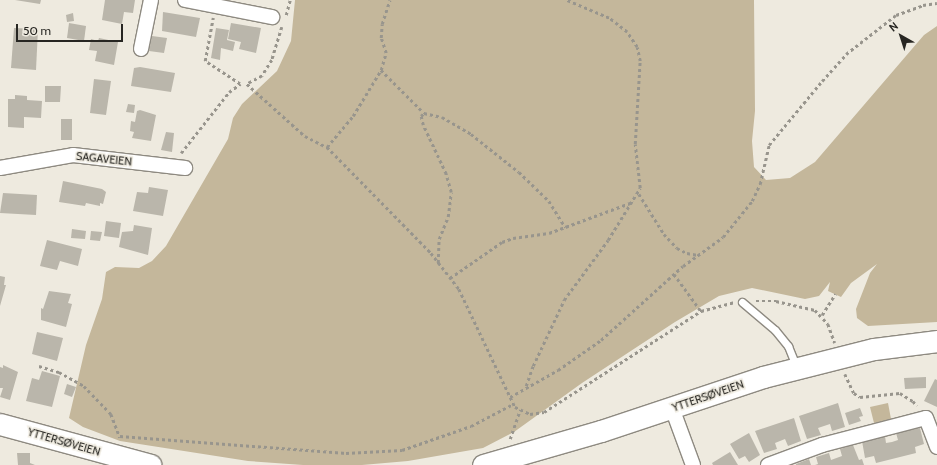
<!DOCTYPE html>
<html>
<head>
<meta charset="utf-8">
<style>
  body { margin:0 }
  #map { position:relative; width:937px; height:465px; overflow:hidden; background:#eeeadf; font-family:Cabin,sans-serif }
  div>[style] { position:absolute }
  .green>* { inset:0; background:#c4b79b }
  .building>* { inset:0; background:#bab6ab }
  .path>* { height:2.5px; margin-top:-1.25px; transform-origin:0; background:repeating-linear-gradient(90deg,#98958d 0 3px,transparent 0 6px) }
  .roads { filter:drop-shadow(1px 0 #8e8a81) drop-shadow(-1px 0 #8e8a81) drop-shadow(0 1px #8e8a81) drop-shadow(0 -1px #8e8a81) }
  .lane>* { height:7px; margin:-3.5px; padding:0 3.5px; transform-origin:3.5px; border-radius:3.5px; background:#fff }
  .street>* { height:14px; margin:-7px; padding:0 7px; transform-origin:7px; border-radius:7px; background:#fff }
  .secondary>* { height:21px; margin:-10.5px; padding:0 10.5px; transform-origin:10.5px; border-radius:10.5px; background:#fff }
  span { translate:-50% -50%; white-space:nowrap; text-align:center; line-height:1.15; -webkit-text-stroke:3px #eeeadf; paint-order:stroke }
  .street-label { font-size:11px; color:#272622 }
  .north { position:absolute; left:881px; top:16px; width:40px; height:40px; -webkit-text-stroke:3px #eeeadf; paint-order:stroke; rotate:321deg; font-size:11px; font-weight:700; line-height:16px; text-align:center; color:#272622 }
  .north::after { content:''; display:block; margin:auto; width:14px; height:18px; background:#272622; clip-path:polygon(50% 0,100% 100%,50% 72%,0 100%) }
  .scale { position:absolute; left:16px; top:24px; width:107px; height:18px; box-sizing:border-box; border:2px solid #272622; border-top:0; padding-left:5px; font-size:12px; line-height:14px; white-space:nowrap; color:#272622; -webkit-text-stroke:3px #eeeadf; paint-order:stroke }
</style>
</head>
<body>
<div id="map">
  <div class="green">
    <i style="clip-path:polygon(295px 0,754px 0,755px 111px,752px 141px,754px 167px,766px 180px,790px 178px,815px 162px,924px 35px,937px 26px,937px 322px,868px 326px,857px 318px,856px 309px,870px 273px,877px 264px,851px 283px,841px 297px,828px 291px,830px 282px,819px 296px,805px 299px,752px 288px,719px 296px,675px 322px,582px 383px,514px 432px,483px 448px,408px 461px,362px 465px,303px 465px,248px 461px,120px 441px,83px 427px,69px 418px,86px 345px,102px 299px,106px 272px,115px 267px,139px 268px,152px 261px,166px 246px,228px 139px,233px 118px,242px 104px,277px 71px,291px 41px)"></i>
    <i style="clip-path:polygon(888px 403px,891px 419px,874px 423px,870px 407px)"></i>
  </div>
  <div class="building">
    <i style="clip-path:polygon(15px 0,41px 0,40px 4px)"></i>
    <i style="clip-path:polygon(105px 0,135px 0,133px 13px,124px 12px,122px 24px,102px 20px)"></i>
    <i style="clip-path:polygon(163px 12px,200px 18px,196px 37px,162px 31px)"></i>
    <i style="clip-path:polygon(73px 13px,74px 21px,67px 22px,66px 15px)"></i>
    <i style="clip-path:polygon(69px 23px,86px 26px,84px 41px,67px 38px)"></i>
    <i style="clip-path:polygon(231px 23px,261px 28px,256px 53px,239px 49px,241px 42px,228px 39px)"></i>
    <i style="clip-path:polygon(14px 28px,38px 29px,36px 70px,11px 68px)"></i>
    <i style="clip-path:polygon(216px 28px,229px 30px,227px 40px,235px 42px,233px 51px,221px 48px,220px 60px,211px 58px)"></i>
    <i style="clip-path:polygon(152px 36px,167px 38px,164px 53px,149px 51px)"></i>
    <i style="clip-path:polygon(99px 38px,118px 42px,114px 65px,95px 61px,97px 51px,89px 50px,91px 39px,98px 41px)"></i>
    <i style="clip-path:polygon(140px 67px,175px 73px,171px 92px,131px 86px,134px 68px)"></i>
    <i style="clip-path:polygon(94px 79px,111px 81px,106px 115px,90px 113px)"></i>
    <i style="clip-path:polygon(45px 86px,61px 86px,60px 102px,45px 102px)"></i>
    <i style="clip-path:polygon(15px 95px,27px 96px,27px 100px,42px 101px,41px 118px,24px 117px,24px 128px,8px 127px,8px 99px,15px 99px)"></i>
    <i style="clip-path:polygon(128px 104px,135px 105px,134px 113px,126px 112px)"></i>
    <i style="clip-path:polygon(140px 110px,156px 115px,151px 141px,132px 138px,134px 132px,130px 131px,131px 121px,135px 122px,137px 111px)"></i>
    <i style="clip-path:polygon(61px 119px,72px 119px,72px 140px,61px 140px)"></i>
    <i style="clip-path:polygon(166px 132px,174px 133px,172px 152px,161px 150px)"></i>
    <i style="clip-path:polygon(63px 181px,102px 189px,106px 192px,103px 204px,100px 203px,100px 206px,86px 203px,85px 206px,59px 202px)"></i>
    <i style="clip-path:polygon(149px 187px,168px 190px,163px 216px,133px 211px,137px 192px,148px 193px)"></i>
    <i style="clip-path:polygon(3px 193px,37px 195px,36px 215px,0 213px)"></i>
    <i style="clip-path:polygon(106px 221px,121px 223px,119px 238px,104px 236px)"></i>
    <i style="clip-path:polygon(134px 225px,152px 228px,148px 255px,119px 247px,122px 232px,133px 231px)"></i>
    <i style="clip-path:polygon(72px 229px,86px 231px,85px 239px,71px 238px)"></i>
    <i style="clip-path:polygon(91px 231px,102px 232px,100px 241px,90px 240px)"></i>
    <i style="clip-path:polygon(47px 240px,82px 249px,78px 266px,60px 261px,57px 270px,40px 266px)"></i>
    <i style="clip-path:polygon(0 276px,5px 277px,4px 285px,6px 285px,0 306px)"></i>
    <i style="clip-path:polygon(49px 291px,71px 294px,68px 303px,72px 304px,66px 327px,41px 320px,41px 308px,43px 309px)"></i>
    <i style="clip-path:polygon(37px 332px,63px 338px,57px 361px,32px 354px)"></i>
    <i style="clip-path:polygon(3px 365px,18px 372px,10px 400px,0 397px,3px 388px,0 388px,0 367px,3px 368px)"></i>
    <i style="clip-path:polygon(42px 371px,60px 376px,52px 407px,26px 401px,32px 378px,39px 380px)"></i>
    <i style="clip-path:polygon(926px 377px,926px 388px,905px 389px,904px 378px)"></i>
    <i style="clip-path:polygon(935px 379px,937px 380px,937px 407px,924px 401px)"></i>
    <i style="clip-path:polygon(67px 384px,76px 387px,72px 397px,64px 394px)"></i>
    <i style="clip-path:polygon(838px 403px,845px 427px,832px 431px,830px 424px,818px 428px,821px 435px,807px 439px,799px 416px)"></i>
    <i style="clip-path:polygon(860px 408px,863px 416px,859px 417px,861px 421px,849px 425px,845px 413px)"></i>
    <i style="clip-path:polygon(794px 418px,801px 441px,788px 446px,785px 439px,775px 443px,777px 449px,764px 453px,755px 431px)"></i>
    <i style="clip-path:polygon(920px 428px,924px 444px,915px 447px,916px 453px,876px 463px,874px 456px,865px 458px,862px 441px,885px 436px,886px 443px,892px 442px,898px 440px,896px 433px)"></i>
    <i style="clip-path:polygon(749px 433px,760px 455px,749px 462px,745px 456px,739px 459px,730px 444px)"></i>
    <i style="clip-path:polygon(853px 445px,859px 460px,862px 459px,864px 465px,815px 465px,818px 464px,816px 457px,829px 453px,831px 460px,842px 456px,840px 449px)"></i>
    <i style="clip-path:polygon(730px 452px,738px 465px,713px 465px,712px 463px)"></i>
    <i style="clip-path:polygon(17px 453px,30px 453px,30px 463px,35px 465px,18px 465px)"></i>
    <i style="clip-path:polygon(809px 459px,811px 465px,796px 465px,796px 464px)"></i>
  </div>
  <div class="path">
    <i style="left:286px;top:15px;width:16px;rotate:-75deg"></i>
    <i style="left:282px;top:27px;width:34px;rotate:107deg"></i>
    <i style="left:272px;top:60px;width:19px;rotate:122deg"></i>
    <i style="left:262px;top:76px;width:17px;rotate:152deg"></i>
    <i style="left:247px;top:84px;width:78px;rotate:41.9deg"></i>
    <i style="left:305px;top:136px;width:25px;rotate:27deg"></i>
    <i style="left:327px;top:147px;width:148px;rotate:45.5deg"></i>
    <i style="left:431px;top:253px;width:46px;rotate:52.1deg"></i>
    <i style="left:459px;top:289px;width:131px;rotate:64.6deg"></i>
    <i style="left:515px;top:407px;width:17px;rotate:25deg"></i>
    <i style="left:530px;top:414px;width:14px;rotate:-8deg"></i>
    <i style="left:544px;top:412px;width:187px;rotate:-32.8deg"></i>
    <i style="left:701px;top:311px;width:34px;rotate:-15deg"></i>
    <i style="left:381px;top:70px;width:61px;rotate:45deg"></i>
    <i style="left:327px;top:147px;width:40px;rotate:-50deg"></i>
    <i style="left:353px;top:116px;width:54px;rotate:-58.7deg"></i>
    <i style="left:381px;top:70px;width:18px;rotate:-74deg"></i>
    <i style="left:386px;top:53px;width:16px;rotate:-108deg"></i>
    <i style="left:381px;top:38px;width:14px;rotate:-86deg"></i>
    <i style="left:382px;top:24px;width:25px;rotate:-72deg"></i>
    <i style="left:181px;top:153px;width:78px;rotate:-51.8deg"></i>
    <i style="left:229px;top:92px;width:14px;rotate:-36deg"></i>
    <i style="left:240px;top:84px;width:42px;rotate:-146.7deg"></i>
    <i style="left:205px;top:61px;width:44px;rotate:-79.5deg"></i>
    <i style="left:639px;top:194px;width:47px;rotate:58deg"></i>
    <i style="left:664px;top:234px;width:19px;rotate:47deg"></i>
    <i style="left:677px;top:248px;width:11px;rotate:27deg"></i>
    <i style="left:687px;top:253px;width:11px;rotate:10deg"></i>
    <i style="left:438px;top:263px;width:24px;rotate:-88deg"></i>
    <i style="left:439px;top:239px;width:24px;rotate:-68deg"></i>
    <i style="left:448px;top:217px;width:25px;rotate:-83deg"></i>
    <i style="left:451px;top:192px;width:19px;rotate:-106deg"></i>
    <i style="left:446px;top:174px;width:54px;rotate:-115.1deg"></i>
    <i style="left:423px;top:125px;width:9px;rotate:-103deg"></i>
    <i style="left:421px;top:116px;width:4px;rotate:-45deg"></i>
    <i style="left:424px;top:113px;width:18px;rotate:13deg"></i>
    <i style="left:442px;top:117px;width:34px;rotate:30deg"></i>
    <i style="left:471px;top:134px;width:61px;rotate:38.4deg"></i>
    <i style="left:519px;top:172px;width:42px;rotate:44deg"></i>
    <i style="left:549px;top:201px;width:31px;rotate:58deg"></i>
    <i style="left:674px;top:274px;width:46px;rotate:53.9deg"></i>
    <i style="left:450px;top:278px;width:63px;rotate:-34.7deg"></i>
    <i style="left:502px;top:242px;width:12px;rotate:-20deg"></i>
    <i style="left:513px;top:238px;width:36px;rotate:-8deg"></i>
    <i style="left:549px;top:233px;width:90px;rotate:-20.3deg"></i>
    <i style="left:756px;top:301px;width:20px"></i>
    <i style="left:776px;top:301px;width:40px;rotate:13deg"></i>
    <i style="left:815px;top:310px;width:19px;rotate:47deg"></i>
    <i style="left:828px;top:324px;width:20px;rotate:70deg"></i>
    <i style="left:822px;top:315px;width:25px;rotate:-58deg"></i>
    <i style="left:39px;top:366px;width:21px;rotate:17deg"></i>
    <i style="left:59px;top:372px;width:29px;rotate:29deg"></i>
    <i style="left:84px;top:386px;width:39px;rotate:46deg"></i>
    <i style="left:111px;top:414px;width:25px;rotate:69deg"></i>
    <i style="left:845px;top:374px;width:21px;rotate:65deg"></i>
    <i style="left:854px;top:393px;width:7px;rotate:34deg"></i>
    <i style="left:860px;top:397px;width:40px;rotate:-5.7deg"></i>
    <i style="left:900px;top:393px;width:15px;rotate:32deg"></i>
    <i style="left:913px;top:401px;width:6px;rotate:51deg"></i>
    <i style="left:526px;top:386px;width:21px;rotate:-71deg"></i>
    <i style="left:533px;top:366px;width:73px;rotate:-64.8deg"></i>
    <i style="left:564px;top:300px;width:74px;rotate:-53.7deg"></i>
    <i style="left:608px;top:240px;width:61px;rotate:-58.4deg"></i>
    <i style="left:640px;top:188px;width:44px;rotate:-96.5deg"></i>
    <i style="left:635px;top:144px;width:83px;rotate:-86.6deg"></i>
    <i style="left:640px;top:61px;width:14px;rotate:-102deg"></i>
    <i style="left:637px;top:47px;width:18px;rotate:-124deg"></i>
    <i style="left:627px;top:32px;width:23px;rotate:-142deg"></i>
    <i style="left:609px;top:18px;width:47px;rotate:-157.3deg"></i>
    <i style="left:510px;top:397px;width:55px;rotate:-29.4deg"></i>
    <i style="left:558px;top:370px;width:52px;rotate:-34.9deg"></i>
    <i style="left:601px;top:340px;width:110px;rotate:-42.1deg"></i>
    <i style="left:683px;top:266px;width:49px;rotate:-35.9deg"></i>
    <i style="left:723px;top:237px;width:46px;rotate:-51.1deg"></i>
    <i style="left:752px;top:201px;width:19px;rotate:-65deg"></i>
    <i style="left:760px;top:184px;width:40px;rotate:-77deg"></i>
    <i style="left:769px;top:145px;width:83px;rotate:-50.4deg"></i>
    <i style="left:822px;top:81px;width:36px;rotate:-48deg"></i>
    <i style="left:846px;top:54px;width:63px;rotate:-38deg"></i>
    <i style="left:896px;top:15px;width:29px;rotate:-20deg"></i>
    <i style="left:923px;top:5px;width:14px;rotate:-8deg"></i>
    <i style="left:120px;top:436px;width:227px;rotate:4.3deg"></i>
    <i style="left:346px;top:453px;width:56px;rotate:-3.1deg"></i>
    <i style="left:402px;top:450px;width:73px;rotate:-19.2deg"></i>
    <i style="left:471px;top:426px;width:47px;rotate:-27.6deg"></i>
    <i style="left:510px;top:439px;width:31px;rotate:-71deg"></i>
  </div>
  <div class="roads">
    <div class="lane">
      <i style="left:742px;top:302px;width:43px;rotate:40.3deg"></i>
      <i style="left:775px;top:330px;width:21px;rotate:51deg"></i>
      <i style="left:788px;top:346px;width:22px;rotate:68deg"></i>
    </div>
    <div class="street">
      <i style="left:185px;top:0;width:89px;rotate:11.1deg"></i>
      <i style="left:141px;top:49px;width:50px;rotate:-78.5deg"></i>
      <i style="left:0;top:168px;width:74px;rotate:-10.1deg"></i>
      <i style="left:73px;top:155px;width:113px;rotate:6.6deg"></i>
      <i style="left:672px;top:408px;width:61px;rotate:69.8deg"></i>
      <i style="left:768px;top:465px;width:58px;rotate:-20.3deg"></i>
      <i style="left:822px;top:445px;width:107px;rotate:-14.6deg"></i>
      <i style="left:926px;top:418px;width:31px;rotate:69deg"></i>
    </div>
    <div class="secondary">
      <i style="left:0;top:424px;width:156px;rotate:15.2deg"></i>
      <i style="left:483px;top:465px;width:123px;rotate:-16.1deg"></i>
      <i style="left:601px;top:431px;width:171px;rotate:-18.4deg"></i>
      <i style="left:763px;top:377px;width:114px;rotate:-14.2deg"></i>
      <i style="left:874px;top:349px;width:64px;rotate:-7.2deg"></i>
    </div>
  </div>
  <div class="street-label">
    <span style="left:104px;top:159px;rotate:6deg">SAGAVEIEN</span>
    <span style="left:708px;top:396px;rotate:-19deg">YTTERSØVEIEN</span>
    <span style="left:64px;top:442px;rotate:16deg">YTTERSØVEIEN</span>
  </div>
  <div class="north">N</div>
  <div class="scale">50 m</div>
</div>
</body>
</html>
